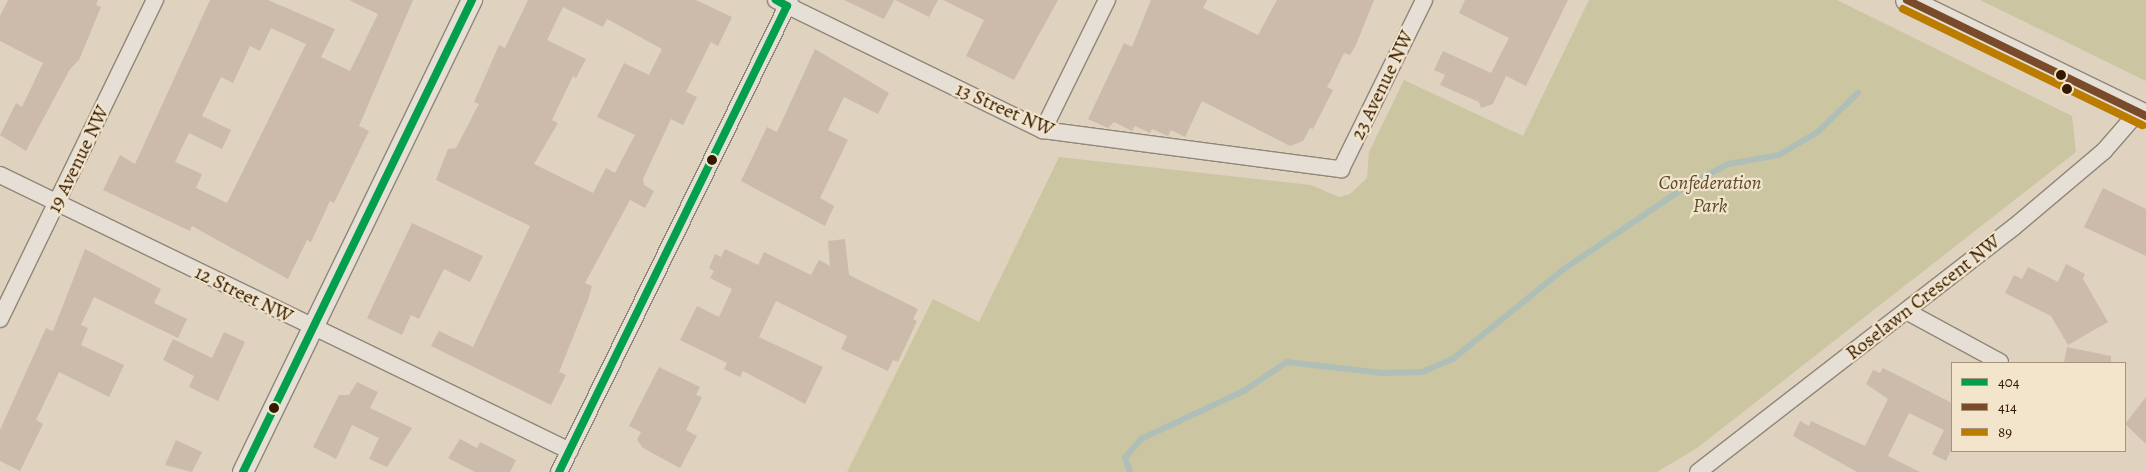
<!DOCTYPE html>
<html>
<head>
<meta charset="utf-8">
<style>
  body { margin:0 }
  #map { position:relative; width:2146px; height:472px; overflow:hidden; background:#dfd2be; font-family:Alegreya,serif }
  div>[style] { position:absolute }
  .green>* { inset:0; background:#cbc6a1 }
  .stream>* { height:5.5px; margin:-2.75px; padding:0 2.75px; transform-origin:2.75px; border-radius:2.75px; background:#afbfb7 }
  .building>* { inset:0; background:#ccbbab }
  .roads { filter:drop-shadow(1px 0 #908678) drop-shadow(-1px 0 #908678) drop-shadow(0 1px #908678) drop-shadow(0 -1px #908678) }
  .minor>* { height:16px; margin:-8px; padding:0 8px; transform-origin:8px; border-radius:8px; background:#e5dfd5 }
  .tertiary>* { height:20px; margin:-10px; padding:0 10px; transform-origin:10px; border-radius:10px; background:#e5dfd5 }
  .secondary>* { height:22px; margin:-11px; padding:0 11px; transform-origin:11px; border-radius:11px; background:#e5dfd5 }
  .bus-1>* { height:8px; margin:-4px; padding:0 4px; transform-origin:4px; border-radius:4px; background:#039f4d }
  .bus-2>* { height:8px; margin:-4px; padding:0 4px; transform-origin:4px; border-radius:4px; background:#7a4b2a }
  .bus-3>* { height:8px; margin:-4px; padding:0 4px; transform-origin:4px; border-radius:4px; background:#bc7c00 }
  .dots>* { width:14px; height:14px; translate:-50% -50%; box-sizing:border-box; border:2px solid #f3e4cc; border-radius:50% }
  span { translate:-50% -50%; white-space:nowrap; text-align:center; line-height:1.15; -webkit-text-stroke:4.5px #f3e4cc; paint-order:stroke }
  .street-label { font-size:20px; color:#331a00 }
  .park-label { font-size:20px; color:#5c4b29; font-style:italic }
  .legend { position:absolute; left:1951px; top:362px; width:175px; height:90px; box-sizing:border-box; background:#f3e4cc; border:1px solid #a6937a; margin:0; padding:6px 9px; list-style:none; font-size:15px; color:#331a00 }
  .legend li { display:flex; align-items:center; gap:10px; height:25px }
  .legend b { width:25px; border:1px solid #a6937a }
</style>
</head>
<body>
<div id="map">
  <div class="green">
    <i style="clip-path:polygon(1589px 0,1837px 0,2072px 116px,2076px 152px,1697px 448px,1657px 472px,847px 472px,933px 299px,979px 322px,1059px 157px,1311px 185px,1339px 197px,1350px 194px,1367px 178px,1369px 152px,1404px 80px,1523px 136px)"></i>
    <i style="clip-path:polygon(1980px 0,2146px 0,2146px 81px)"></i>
  </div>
  <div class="stream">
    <i style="left:1130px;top:472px;width:15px;rotate:-110deg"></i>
    <i style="left:1125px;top:458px;width:25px;rotate:-50deg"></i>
    <i style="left:1141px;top:439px;width:114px;rotate:-25deg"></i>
    <i style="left:1244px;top:391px;width:52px;rotate:-34deg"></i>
    <i style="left:1287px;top:362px;width:96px;rotate:6.6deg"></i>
    <i style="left:1382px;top:373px;width:40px;rotate:-1.4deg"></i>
    <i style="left:1422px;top:372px;width:34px;rotate:-23deg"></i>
    <i style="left:1453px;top:359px;width:143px;rotate:-39deg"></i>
    <i style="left:1564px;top:269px;width:156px;rotate:-34deg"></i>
    <i style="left:1693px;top:182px;width:40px;rotate:-26.6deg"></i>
    <i style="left:1729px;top:164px;width:51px;rotate:-10.2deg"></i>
    <i style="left:1779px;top:155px;width:45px;rotate:-30.5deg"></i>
    <i style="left:1818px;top:132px;width:56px;rotate:-44.3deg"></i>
  </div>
  <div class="building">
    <i style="clip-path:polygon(8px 0,98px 0,96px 5px,101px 7px,79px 60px,70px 69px,26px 151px,0 135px,16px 103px,22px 107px,43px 63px,0 41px,0 16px)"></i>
    <i style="clip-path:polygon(evenodd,210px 0,268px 0,335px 29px,321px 57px,350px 71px,378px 14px,349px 0,413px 0,359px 126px,369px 131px,334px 203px,330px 201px,311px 242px,307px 240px,288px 279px,192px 226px,190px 231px,103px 190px,120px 155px,135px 164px,210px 0,271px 28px,306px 44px,227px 203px,196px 188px,202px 174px,175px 162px,189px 133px,222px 149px,231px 130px,202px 116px,221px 77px,233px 83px,250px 46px,260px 51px,271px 28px)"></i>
    <i style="clip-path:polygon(evenodd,528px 0,696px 0,732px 17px,718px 46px,711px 42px,686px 92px,697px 97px,683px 125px,671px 119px,643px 179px,644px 185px,654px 191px,645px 208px,630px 200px,585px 283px,592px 286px,588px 300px,559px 372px,566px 375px,551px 405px,431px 346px,439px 331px,473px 347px,530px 226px,436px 180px,448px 149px,456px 148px,479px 104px,474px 102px,499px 45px,505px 48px,528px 0,563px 7px,603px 27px,607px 19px,662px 49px,649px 75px,624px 63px,597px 117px,635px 135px,615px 173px,606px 168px,593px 193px,534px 164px,558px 123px,552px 120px,573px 76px,576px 78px,586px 59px,547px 40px,563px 7px)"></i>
    <i style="clip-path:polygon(844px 0,894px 0,884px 19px)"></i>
    <i style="clip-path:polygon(895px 0,938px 0,929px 17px)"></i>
    <i style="clip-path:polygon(943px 0,1058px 0,1014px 80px,966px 56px,984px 20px)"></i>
    <i style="clip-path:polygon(1151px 0,1207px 0,1203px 8px,1258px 35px,1277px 0,1374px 0,1356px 45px,1350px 55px,1344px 53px,1330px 82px,1327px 87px,1333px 90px,1313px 129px,1310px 128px,1303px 141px,1290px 146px,1202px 101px,1185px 137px,1171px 130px,1168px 136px,1152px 129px,1150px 133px,1135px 126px,1132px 131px,1114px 122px,1108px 128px,1088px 119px,1124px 43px,1132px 47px)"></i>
    <i style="clip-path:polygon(1465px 0,1568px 0,1526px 86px,1506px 76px,1493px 104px,1481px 108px,1479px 102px,1440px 85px,1445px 75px,1434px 70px,1443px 51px,1491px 73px,1509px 38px,1459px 13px)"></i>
    <i style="clip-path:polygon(815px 49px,889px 93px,878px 114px,844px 97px,828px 130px,848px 140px,820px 198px,834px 206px,825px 226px,741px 181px,767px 127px,777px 132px)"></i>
    <i style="clip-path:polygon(2103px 188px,2146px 209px,2146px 256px,2084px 227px)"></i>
    <i style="clip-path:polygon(412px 223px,483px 256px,470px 282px,444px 269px,419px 319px,411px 315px,402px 335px,367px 318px)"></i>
    <i style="clip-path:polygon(845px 239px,849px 275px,918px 309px,913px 319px,917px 321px,898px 362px,893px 360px,888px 371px,841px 349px,847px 336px,776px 301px,759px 337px,823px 367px,805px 404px,743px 371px,740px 377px,724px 369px,727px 363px,680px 340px,697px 306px,719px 317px,732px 289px,710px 278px,714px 271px,709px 268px,715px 254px,721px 257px,725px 249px,758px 265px,764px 252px,811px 275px,819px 260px,830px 266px,828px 241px)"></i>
    <i style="clip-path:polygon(85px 249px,161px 289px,154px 303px,187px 319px,178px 338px,94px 297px,81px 325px,88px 328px,81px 345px,124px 365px,109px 397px,59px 372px,36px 420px,43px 424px,20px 471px,0 461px,0 430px,46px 328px,53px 331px)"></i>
    <i style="clip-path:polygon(2066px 264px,2085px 274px,2083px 279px,2108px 322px,2068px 345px,2051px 316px,2005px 293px,2014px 275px,2022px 279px,2028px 267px,2058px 282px)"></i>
    <i style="clip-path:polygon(224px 332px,245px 342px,218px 401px,189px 387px,194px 376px,163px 360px,173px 339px,212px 358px)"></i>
    <i style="clip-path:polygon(2067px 347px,2111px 356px,2111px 363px,2064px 363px)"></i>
    <i style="clip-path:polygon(659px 367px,700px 387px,696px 395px,702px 397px,686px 430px,697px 436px,680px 468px,643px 448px,637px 440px,641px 432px,629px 426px)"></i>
    <i style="clip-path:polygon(1883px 368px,1952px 403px,1952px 448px,1946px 461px,1932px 454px,1944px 430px,1909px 413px,1888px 456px,1920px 472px,1857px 472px,1793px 436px,1800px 421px,1809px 426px,1811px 421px,1865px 446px,1888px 399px,1866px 384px,1873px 370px,1880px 373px)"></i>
    <i style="clip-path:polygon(357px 382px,378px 392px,370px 408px,412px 428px,387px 467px,369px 459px,379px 438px,352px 425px,336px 459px,313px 447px,339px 395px,349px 395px)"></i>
    <i style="clip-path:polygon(2146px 397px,2146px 444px,2125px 424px)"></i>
    <i style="clip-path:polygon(460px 439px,477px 448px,480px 442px,516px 460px,510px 472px,475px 472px,448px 458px)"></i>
    <i style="clip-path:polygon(176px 440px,202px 452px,192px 472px,165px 465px)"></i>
  </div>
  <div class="roads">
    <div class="minor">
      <i style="left:776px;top:0;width:297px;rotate:26deg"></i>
      <i style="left:1043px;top:130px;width:301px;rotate:7.5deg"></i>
      <i style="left:1341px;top:169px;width:188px;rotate:-63.8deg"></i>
      <i style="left:1043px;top:130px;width:145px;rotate:-63.8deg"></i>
      <i style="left:0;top:175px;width:633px;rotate:25.84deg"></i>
      <i style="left:1906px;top:311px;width:107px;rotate:28.5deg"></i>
      <i style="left:0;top:319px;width:355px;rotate:-64.1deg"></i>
      <i style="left:559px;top:472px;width:525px;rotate:-63.92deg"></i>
      <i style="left:1698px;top:472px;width:400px;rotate:-37.8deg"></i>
      <i style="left:2014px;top:227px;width:118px;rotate:-40.2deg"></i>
      <i style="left:2104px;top:151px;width:52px;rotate:-48.9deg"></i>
    </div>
    <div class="tertiary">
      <i style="left:243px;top:472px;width:525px;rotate:-64.12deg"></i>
    </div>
    <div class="secondary">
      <i style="left:1907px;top:0;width:266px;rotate:25.9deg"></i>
    </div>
  </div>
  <div class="bus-1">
    <i style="left:243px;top:472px;width:525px;rotate:-64.12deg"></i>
    <i style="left:559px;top:472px;width:519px;rotate:-63.93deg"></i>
    <i style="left:787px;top:6px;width:13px;rotate:-151deg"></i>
  </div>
  <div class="bus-2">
    <i style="left:1907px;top:0;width:266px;rotate:25.9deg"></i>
  </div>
  <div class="bus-3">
    <i style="left:1903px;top:9px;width:266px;rotate:25.9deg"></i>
  </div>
  <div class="dots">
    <i style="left:2061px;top:75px;background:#331a00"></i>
    <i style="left:2067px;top:89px;background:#331a00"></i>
    <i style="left:712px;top:160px;background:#331a00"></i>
    <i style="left:274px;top:408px;background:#331a00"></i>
  </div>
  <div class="street-label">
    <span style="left:1382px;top:85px;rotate:-64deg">23 Avenue NW</span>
    <span style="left:1005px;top:109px;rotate:24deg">13 Street NW</span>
    <span style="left:78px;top:159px;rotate:-64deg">19 Avenue NW</span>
    <span style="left:244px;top:294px;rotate:26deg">12 Street NW</span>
    <span style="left:1923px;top:297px;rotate:-38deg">Roselawn Crescent NW</span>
  </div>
  <div class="park-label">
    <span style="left:1710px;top:194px">Confederation<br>Park</span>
  </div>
  <ul class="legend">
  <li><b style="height:6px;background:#039f4d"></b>404</li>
  <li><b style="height:6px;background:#7a4b2a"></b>414</li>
  <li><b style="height:6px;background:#bc7c00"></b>89</li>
  </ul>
</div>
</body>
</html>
